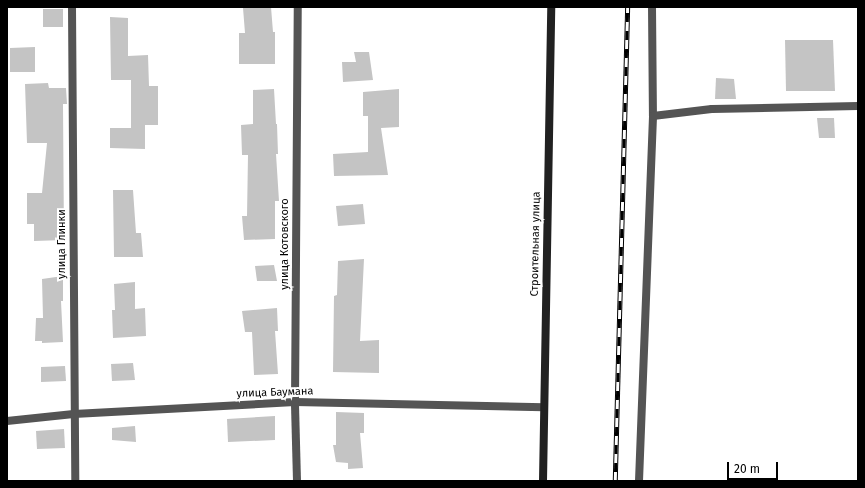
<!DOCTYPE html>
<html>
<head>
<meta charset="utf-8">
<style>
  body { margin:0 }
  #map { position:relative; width:865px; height:488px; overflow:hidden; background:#fff; font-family:"Fira Sans",sans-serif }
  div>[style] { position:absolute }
  .building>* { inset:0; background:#c4c4c4 }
  .lane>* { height:8px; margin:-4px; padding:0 4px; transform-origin:4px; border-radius:4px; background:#545454 }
  .street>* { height:8px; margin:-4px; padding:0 4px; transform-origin:4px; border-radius:4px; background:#545454 }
  .secondary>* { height:8px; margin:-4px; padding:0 4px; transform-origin:4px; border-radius:4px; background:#212121 }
  .rail>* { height:4.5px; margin-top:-2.25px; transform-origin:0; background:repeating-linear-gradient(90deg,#fff 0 9px,#000 0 18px); box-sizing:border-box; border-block:1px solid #000 }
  span { translate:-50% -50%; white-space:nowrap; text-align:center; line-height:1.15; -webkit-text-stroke:4px #fff; paint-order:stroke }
  .street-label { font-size:11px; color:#000 }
  .frame { position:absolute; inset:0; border:8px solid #000; pointer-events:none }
  .scale { position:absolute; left:727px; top:462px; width:51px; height:18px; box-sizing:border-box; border:2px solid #000; border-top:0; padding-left:5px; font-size:12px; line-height:14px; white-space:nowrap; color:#000; -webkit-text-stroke:3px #fff; paint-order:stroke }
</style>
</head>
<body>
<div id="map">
  <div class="building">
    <i style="clip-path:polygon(271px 7px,273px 32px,275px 32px,275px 64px,239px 64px,239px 33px,245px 33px,243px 8px)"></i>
    <i style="clip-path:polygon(43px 9px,63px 9px,63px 27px,43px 27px)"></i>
    <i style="clip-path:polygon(110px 17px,128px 18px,128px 56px,148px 55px,149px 86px,158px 86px,158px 125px,145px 125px,145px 149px,110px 148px,110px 128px,131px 128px,131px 80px,111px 80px)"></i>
    <i style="clip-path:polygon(785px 40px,833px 40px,835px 91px,786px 91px)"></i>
    <i style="clip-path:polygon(35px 47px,35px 72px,10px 72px,10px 48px)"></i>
    <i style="clip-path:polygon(354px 52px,369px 52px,373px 80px,343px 82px,342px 62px,356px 62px)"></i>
    <i style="clip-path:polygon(716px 78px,734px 79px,736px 99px,715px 99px)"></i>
    <i style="clip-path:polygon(48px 83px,49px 88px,66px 88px,67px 104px,63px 104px,64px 240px,34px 241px,34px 224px,27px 224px,27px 193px,42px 193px,47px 143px,27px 143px,25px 84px)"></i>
    <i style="clip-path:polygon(274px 89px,276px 124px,277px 124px,278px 154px,276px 154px,279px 201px,275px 201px,275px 239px,244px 240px,242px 216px,247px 216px,248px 155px,242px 155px,241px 125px,253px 124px,253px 90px)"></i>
    <i style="clip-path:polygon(399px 89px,399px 127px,381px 128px,388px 175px,334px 176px,333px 154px,368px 152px,368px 116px,363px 116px,363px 92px)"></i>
    <i style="clip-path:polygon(817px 118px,834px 118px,835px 138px,819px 138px)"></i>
    <i style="clip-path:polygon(113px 190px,133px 190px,136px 233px,141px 233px,143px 257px,114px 257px)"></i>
    <i style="clip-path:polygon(363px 204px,365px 224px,338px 226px,336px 206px)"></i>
    <i style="clip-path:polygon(364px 259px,360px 341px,379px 340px,379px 373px,333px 372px,334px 296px,337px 295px,338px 261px)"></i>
    <i style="clip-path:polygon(274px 265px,277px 281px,257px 281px,255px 266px)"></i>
    <i style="clip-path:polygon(63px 276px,63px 301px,61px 301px,63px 342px,42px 343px,42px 341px,35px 341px,36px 318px,43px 318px,42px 279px)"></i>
    <i style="clip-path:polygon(135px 282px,135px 309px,145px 308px,146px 336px,113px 338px,112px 310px,115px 310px,114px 284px)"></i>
    <i style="clip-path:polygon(277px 308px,278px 331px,275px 331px,278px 374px,254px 375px,252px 332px,245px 332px,242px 311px)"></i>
    <i style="clip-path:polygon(133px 363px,135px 380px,112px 381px,111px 364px)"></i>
    <i style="clip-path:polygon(65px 366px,66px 381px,41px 382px,41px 367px)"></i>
    <i style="clip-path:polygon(336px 412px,364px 413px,364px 433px,360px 433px,363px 468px,348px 469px,348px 463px,336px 462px,333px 445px,336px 445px)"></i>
    <i style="clip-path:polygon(275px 416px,275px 440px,228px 442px,227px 419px)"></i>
    <i style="clip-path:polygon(135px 426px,136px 442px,112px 440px,112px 428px)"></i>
    <i style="clip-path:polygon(64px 429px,65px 448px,37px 449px,36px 431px)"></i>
  </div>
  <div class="lane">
    <i style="left:652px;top:7px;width:109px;rotate:89.5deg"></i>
    <i style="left:712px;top:109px;width:146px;rotate:-1.2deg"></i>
    <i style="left:7px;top:421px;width:67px;rotate:-6deg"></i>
    <i style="left:74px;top:414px;width:221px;rotate:-3.1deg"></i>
    <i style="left:295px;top:402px;width:249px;rotate:1.2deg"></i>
  </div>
  <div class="street">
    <i style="left:72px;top:7px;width:474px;rotate:89.6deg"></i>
    <i style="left:297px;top:481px;width:79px;rotate:-91.5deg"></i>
    <i style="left:295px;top:402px;width:395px;rotate:-89.6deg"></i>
    <i style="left:639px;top:481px;width:365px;rotate:-87.8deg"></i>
    <i style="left:653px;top:116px;width:59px;rotate:-6.8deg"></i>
  </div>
  <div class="secondary">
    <i style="left:543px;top:481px;width:474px;rotate:-89deg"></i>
  </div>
  <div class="rail">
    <i style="left:615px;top:481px;width:474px;rotate:-88.5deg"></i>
  </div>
  <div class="street-label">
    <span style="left:62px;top:244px;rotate:-90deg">улица Глинки</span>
    <span style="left:285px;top:244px;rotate:-90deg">улица Котовского</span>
    <span style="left:536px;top:244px;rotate:-89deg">Строительная улица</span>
    <span style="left:275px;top:393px;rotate:-2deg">улица Баумана</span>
  </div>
  <div class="frame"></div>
  <div class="scale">20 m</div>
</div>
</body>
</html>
